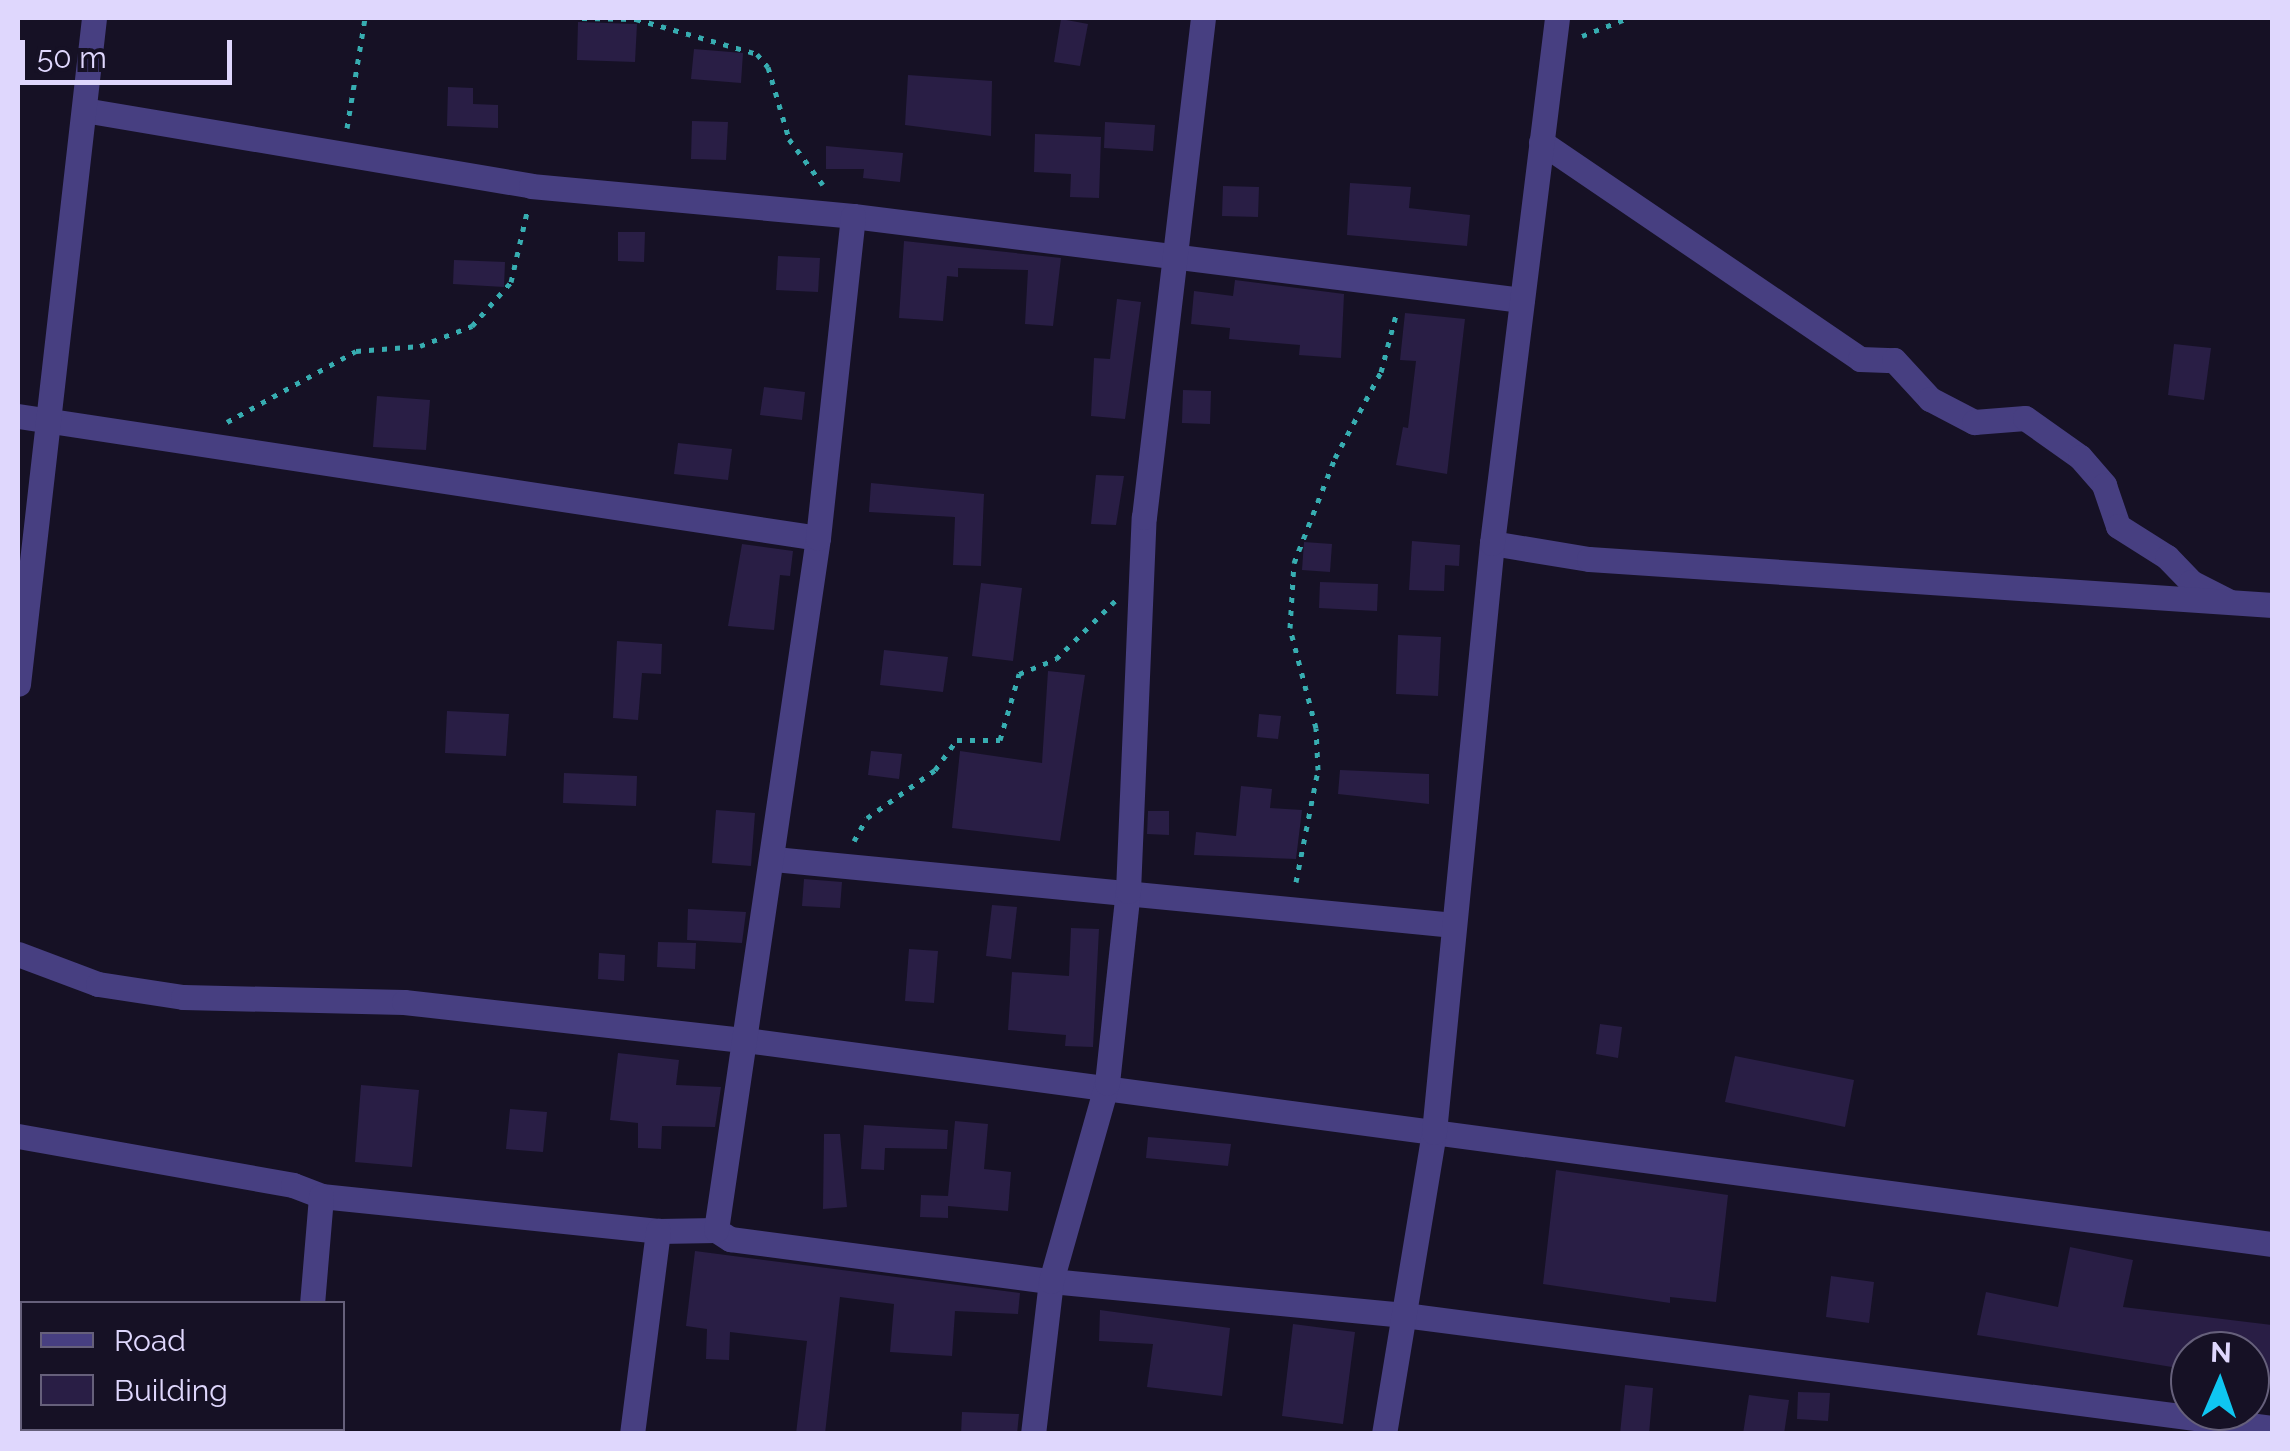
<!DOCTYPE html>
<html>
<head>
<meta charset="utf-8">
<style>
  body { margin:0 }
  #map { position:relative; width:2290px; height:1451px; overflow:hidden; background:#161125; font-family:Raleway,sans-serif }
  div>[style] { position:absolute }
  .building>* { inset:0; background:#291e45 }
  .path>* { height:5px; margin-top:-2.5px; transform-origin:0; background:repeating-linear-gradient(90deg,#37adb1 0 5px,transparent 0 13px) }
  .minor>* { height:25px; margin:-12.5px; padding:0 12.5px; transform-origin:12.5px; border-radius:12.5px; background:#473f81 }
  span { translate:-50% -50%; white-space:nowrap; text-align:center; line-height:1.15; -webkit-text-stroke:10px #161125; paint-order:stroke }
  .frame { position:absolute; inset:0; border:20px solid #dfd7fd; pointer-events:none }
  .legend { position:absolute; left:20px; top:1301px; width:325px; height:130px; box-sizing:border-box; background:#161125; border:2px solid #66607b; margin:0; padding:12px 18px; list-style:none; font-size:30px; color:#dfd7fd }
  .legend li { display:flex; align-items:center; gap:20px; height:50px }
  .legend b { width:50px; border:2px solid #66607b }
  .north { position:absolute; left:2170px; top:1331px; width:100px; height:100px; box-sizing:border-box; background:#161125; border:2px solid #66607b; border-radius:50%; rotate:2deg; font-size:28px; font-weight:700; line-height:40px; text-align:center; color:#dfd7fd }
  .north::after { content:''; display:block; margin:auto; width:35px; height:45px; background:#0fc6f1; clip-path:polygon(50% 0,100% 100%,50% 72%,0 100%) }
  .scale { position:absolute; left:20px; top:40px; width:212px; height:45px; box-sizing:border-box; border:5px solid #dfd7fd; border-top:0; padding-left:12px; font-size:30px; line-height:35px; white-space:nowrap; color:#dfd7fd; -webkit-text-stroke:8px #161125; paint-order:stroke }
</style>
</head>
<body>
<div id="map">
  <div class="building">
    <i style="clip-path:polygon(1061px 19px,1088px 24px,1080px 66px,1054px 62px)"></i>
    <i style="clip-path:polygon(578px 22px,637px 24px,635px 62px,577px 60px)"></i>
    <i style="clip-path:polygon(694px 49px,743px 53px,741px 83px,691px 79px)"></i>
    <i style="clip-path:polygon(908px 75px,992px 81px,991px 136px,905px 125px)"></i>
    <i style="clip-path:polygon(448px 87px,473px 88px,473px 104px,498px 105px,498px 128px,447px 126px)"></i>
    <i style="clip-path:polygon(692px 121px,728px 122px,726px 160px,691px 159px)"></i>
    <i style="clip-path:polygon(1105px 122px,1155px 125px,1153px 151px,1104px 148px)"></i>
    <i style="clip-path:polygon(1035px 134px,1101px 137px,1099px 198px,1070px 197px,1071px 174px,1034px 172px)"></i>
    <i style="clip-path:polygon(826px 146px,903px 153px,900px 182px,863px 178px,864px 169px,826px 169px)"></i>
    <i style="clip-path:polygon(1350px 183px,1411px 187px,1409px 208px,1470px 215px,1467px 246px,1347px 235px)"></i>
    <i style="clip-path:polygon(1223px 186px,1259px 187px,1258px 217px,1222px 216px)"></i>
    <i style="clip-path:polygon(618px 232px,645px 232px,644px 262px,618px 261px)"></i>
    <i style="clip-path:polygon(904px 241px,1061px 258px,1053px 326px,1025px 324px,1028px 270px,958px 268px,958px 277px,947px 276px,943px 321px,899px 318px)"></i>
    <i style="clip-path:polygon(778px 256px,820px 258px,818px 292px,776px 290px)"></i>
    <i style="clip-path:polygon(454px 260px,505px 262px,504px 287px,453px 284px)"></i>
    <i style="clip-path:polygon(1235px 280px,1344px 294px,1341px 358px,1299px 355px,1300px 345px,1229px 339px,1230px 328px,1191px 324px,1194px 291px,1233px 296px)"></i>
    <i style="clip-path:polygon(1117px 299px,1141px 302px,1125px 419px,1091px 416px,1094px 358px,1110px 359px)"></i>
    <i style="clip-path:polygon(1405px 313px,1465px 319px,1447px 474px,1396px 465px,1403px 427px,1408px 428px,1416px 361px,1400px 360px)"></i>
    <i style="clip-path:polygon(2174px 344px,2211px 348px,2204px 400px,2168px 395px)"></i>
    <i style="clip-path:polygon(764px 387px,805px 392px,802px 420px,760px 415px)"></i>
    <i style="clip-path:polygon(1183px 390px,1211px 391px,1210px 424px,1182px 423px)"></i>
    <i style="clip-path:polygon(377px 396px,430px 400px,426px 450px,373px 447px)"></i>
    <i style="clip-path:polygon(678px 443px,732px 449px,728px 480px,674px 474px)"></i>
    <i style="clip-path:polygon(1096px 475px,1124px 476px,1116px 525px,1091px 524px)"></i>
    <i style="clip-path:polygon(871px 483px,984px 494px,981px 566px,953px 565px,955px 517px,869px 512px)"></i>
    <i style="clip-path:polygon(1412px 541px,1460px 545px,1459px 566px,1445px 565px,1444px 591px,1409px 590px)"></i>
    <i style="clip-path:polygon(1304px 542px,1332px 544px,1330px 572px,1302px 570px)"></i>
    <i style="clip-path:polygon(742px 544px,793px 551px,790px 576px,780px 575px,774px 630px,728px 626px)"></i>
    <i style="clip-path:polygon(1320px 582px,1378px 584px,1377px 611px,1319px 608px)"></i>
    <i style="clip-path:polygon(981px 583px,1022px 588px,1013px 661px,972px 656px)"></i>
    <i style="clip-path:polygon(1398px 635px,1441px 637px,1438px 696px,1396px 694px)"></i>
    <i style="clip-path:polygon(617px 641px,662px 644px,661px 674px,642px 673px,638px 720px,613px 718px)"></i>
    <i style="clip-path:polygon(884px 650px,948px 657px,943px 692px,880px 685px)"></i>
    <i style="clip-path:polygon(1048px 671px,1085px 675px,1060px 841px,952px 828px,960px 751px,1042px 763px)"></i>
    <i style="clip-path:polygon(447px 711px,509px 714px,506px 756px,445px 753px)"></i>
    <i style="clip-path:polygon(1259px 714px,1281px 716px,1278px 739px,1257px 737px)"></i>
    <i style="clip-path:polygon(871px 751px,902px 754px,899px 779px,868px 775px)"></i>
    <i style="clip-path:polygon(1340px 770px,1429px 774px,1429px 804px,1338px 794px)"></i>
    <i style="clip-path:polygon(564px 773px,637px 776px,636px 806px,563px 803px)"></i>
    <i style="clip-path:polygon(1241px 786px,1272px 789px,1270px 808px,1302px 810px,1296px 859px,1194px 855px,1196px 832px,1236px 836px)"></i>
    <i style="clip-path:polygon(716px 810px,755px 813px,751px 866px,712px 863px)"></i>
    <i style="clip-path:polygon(1148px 811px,1169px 811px,1169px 835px,1147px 834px)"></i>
    <i style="clip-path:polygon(804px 879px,842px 882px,840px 908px,802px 906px)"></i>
    <i style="clip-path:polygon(992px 905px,1017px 907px,1011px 959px,986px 956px)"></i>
    <i style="clip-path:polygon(688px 909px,746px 912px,742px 943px,687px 940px)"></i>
    <i style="clip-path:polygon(1071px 928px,1099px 929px,1093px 1047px,1065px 1046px,1066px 1035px,1008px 1030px,1012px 972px,1069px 976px)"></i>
    <i style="clip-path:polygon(658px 942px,696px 943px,695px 969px,657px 967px)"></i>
    <i style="clip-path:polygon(909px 949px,938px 951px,934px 1003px,905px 1001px)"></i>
    <i style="clip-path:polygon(599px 953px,625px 955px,624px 981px,598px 979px)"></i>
    <i style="clip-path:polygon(1600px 1024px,1622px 1027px,1618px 1058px,1596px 1054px)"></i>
    <i style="clip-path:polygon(618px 1053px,679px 1060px,676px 1085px,721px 1087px,715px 1127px,662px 1126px,661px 1149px,638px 1148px,638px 1123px,610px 1120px)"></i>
    <i style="clip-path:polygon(1735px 1056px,1854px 1080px,1845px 1127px,1725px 1102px)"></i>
    <i style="clip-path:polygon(361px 1085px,419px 1090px,412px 1167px,355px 1162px)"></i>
    <i style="clip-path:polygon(510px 1109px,547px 1112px,543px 1152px,506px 1149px)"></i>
    <i style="clip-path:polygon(955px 1121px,988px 1124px,984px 1169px,1011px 1172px,1008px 1211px,948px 1206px,948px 1218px,920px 1217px,921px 1195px,948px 1196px)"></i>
    <i style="clip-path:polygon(864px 1125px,948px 1130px,947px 1149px,885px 1148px,884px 1170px,861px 1169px)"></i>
    <i style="clip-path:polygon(824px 1134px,840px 1134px,847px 1207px,823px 1209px)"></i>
    <i style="clip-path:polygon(1148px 1137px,1231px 1144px,1228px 1166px,1146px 1158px)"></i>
    <i style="clip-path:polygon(1556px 1170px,1728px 1195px,1716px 1302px,1670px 1297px,1670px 1303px,1543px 1284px)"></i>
    <i style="clip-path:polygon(2070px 1247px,2133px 1260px,2123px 1307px,2272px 1325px,2272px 1382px,2250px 1378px,2250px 1351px,2181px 1351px,2178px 1368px,1977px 1335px,1986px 1292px,2058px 1307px)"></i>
    <i style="clip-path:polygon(695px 1251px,1020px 1293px,1018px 1314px,955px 1311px,952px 1356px,890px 1352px,894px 1304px,840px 1297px,825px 1434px,796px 1434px,807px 1341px,730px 1332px,729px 1360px,706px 1359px,707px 1329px,686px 1326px)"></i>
    <i style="clip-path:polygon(1831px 1276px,1874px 1282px,1869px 1323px,1826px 1317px)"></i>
    <i style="clip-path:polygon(1100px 1310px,1230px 1328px,1222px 1396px,1147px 1387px,1153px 1344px,1099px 1341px)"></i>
    <i style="clip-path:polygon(1293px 1324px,1355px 1332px,1343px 1424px,1282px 1416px)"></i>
    <i style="clip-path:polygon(1625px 1385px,1653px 1388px,1649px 1434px,1620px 1434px)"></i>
    <i style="clip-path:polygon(1798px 1392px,1830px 1393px,1828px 1421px,1797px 1419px)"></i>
    <i style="clip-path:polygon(1749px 1395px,1789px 1400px,1784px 1434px,1743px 1434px)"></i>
    <i style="clip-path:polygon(962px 1412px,1019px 1414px,1017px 1434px,961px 1434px)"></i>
  </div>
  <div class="path">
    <i style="left:582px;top:18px;width:54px;rotate:1.1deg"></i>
    <i style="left:636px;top:19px;width:126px;rotate:16.1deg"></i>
    <i style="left:757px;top:54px;width:17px;rotate:50deg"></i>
    <i style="left:768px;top:67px;width:75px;rotate:73.7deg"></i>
    <i style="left:789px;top:139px;width:57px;rotate:53.5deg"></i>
    <i style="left:1582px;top:36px;width:49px;rotate:-21.4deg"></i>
    <i style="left:347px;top:128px;width:111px;rotate:-80.7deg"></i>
    <i style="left:227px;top:422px;width:147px;rotate:-28.8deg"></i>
    <i style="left:356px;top:351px;width:64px;rotate:-4.5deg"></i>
    <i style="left:420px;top:346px;width:56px;rotate:-21deg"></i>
    <i style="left:472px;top:326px;width:59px;rotate:-48.4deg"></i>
    <i style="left:511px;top:282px;width:72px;rotate:-77.1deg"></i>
    <i style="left:854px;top:841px;width:26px;rotate:-61deg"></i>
    <i style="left:867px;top:818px;width:83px;rotate:-35.2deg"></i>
    <i style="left:935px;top:770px;width:37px;rotate:-54deg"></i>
    <i style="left:957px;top:740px;width:43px"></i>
    <i style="left:1000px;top:740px;width:69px;rotate:-73.9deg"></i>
    <i style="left:1019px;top:674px;width:40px;rotate:-22deg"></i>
    <i style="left:1056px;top:659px;width:83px;rotate:-44.5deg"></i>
    <i style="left:1296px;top:882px;width:114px;rotate:-78.9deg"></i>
    <i style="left:1318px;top:770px;width:42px;rotate:-92.7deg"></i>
    <i style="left:1316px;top:728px;width:103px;rotate:-104.6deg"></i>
    <i style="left:1290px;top:628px;width:65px;rotate:-86.5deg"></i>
    <i style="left:1294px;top:563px;width:113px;rotate:-68.7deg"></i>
    <i style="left:1335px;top:458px;width:98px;rotate:-61.9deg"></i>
    <i style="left:1381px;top:372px;width:63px;rotate:-75.3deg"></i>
  </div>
  <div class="minor">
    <i style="left:84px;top:110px;width:453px;rotate:9.6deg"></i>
    <i style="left:531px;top:186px;width:323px;rotate:5.3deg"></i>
    <i style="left:853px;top:216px;width:674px;rotate:7.16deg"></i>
    <i style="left:1541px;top:142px;width:386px;rotate:34.2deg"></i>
    <i style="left:1860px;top:359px;width:34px;rotate:2deg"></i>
    <i style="left:1894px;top:360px;width:53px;rotate:47.3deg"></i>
    <i style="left:1930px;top:399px;width:50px;rotate:27.6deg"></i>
    <i style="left:1974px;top:422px;width:51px;rotate:-4.5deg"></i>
    <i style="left:2025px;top:418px;width:67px;rotate:35.3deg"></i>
    <i style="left:2080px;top:457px;width:37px;rotate:49deg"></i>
    <i style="left:2104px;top:485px;width:43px;rotate:71.1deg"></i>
    <i style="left:2118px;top:526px;width:58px;rotate:32.3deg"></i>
    <i style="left:2167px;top:557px;width:35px;rotate:46deg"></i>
    <i style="left:2191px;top:582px;width:42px;rotate:27.2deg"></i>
    <i style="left:18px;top:416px;width:809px;rotate:8.67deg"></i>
    <i style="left:1492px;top:543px;width:98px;rotate:9.4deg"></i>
    <i style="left:1589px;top:559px;width:685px;rotate:3.85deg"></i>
    <i style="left:18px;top:684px;width:670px;rotate:-83.49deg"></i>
    <i style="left:774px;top:859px;width:683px;rotate:5.54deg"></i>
    <i style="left:18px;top:954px;width:85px;rotate:20.6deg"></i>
    <i style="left:98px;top:984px;width:86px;rotate:8.7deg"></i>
    <i style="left:183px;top:997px;width:221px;rotate:1.3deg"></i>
    <i style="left:404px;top:1002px;width:343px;rotate:6.4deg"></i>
    <i style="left:745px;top:1040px;width:1541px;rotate:7.61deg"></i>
    <i style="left:18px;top:1136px;width:279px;rotate:10.1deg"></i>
    <i style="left:293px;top:1185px;width:30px;rotate:21deg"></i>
    <i style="left:321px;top:1196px;width:339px;rotate:5.9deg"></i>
    <i style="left:658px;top:1231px;width:58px;rotate:-1deg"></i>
    <i style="left:716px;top:1230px;width:17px;rotate:33deg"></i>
    <i style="left:730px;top:1239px;width:324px;rotate:7.5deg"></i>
    <i style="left:1051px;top:1281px;width:355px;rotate:5.5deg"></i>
    <i style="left:1404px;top:1315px;width:875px;rotate:7.42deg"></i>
    <i style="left:716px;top:1230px;width:699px;rotate:-81.62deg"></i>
    <i style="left:818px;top:538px;width:324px;rotate:-83.8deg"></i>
    <i style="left:312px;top:1304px;width:108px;rotate:-85.2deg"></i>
    <i style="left:301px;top:1434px;width:6px;rotate:-81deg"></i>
    <i style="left:632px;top:1434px;width:205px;rotate:-82.7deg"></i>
    <i style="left:1033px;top:1434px;width:154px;rotate:-83.3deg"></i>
    <i style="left:1051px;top:1281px;width:206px;rotate:-74.2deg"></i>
    <i style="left:1107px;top:1083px;width:193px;rotate:-83.8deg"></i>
    <i style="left:1128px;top:891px;width:374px;rotate:-87.6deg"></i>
    <i style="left:1144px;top:517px;width:502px;rotate:-83.26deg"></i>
    <i style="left:1384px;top:1434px;width:306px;rotate:-80.6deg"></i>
    <i style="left:1434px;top:1132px;width:592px;rotate:-84.38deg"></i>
    <i style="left:1492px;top:543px;width:529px;rotate:-82.94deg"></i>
  </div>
  <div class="frame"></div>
  <ul class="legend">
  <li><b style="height:12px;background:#473f81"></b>Road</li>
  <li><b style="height:28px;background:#291e45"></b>Building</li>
  </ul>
  <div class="north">N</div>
  <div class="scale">50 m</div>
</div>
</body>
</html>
